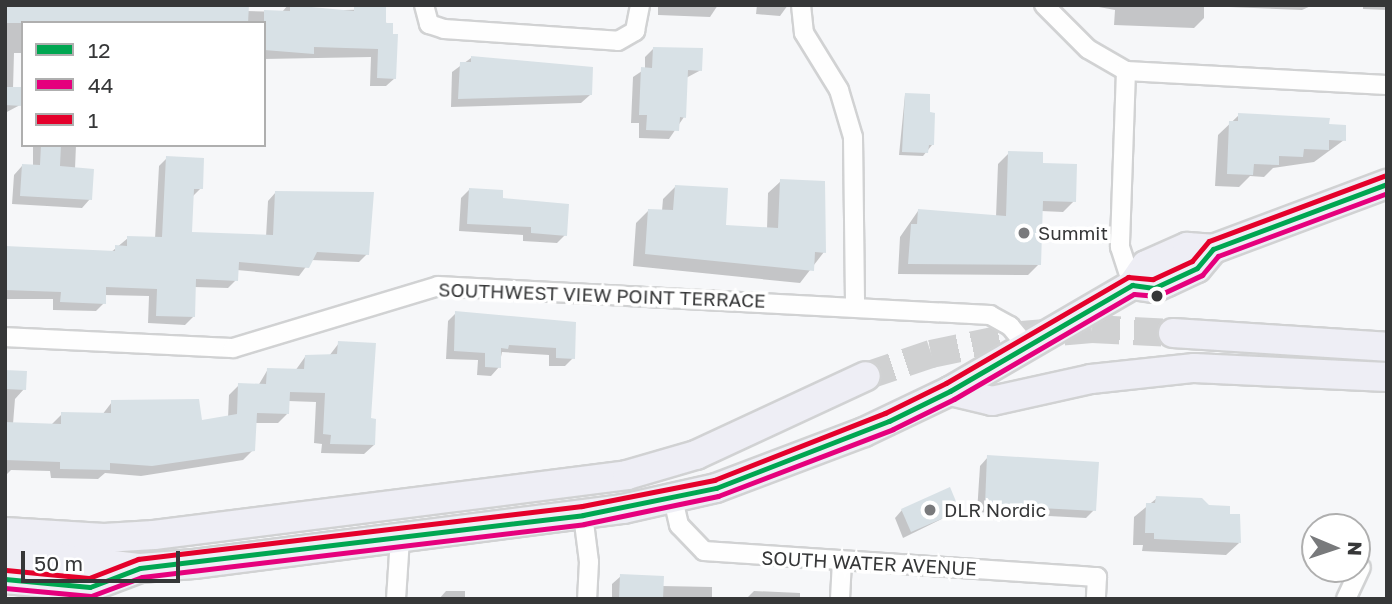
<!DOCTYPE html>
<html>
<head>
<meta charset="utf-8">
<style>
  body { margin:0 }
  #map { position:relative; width:1392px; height:604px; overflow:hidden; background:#f6f7f9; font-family:"Golos Text",sans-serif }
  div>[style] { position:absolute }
  .shadow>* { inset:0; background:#0003 }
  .building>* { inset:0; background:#d8e1e6 }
  .primary-tunnel>* { height:28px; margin-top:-14px; transform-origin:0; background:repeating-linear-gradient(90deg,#d0d1d2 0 28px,transparent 0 42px) }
  .roads { filter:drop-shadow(2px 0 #d1d2d3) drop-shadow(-2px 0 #d1d2d3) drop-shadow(0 2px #d1d2d3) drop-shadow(0 -2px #d1d2d3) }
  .minor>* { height:18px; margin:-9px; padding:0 9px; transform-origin:9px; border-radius:9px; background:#fefefe }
  .primary>* { height:28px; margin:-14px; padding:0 14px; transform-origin:14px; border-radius:14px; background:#eeeef5 }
  .bus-1>* { height:5px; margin:-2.5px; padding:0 2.5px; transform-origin:2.5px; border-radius:2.5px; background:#00a651 }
  .bus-2>* { height:5px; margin:-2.5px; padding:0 2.5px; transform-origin:2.5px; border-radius:2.5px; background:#e5007d }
  .bus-3>* { height:5px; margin:-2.5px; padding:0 2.5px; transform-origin:2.5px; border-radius:2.5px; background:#e4002b }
  .dots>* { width:19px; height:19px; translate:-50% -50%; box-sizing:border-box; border:4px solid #fff; border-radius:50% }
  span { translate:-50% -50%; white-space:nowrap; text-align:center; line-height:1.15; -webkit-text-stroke:7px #fff; paint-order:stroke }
  .poi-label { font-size:19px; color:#363738 }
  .left { translate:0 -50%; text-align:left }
  .street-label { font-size:19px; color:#363738 }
  .frame { position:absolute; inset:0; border:7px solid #363738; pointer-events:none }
  .legend { position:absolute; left:21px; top:21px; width:245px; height:126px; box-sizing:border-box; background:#fff; border:2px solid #afafaf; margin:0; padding:9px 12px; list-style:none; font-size:21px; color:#363738 }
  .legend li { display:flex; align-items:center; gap:14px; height:35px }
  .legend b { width:35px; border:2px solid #afafaf }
  .north { position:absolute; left:1301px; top:513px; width:70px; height:70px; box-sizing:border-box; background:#fff; border:2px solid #afafaf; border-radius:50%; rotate:92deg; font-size:19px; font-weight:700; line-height:28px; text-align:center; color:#363738 }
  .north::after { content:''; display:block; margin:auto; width:24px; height:32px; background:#797a7c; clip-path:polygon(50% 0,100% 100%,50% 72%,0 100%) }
  .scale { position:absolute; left:21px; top:551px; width:159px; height:32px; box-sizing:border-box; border:4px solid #363738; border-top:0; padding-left:9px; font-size:21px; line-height:24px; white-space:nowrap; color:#363738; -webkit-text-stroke:5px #fff; paint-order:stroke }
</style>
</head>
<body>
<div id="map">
  <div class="shadow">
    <i style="clip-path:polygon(5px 5px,282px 12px,288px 5px,307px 5px,306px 11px,384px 9px,395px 78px,386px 86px,370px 86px,371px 57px,264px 59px,264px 23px,23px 23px,23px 53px,14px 53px,13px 89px,20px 105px,5px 113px)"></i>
    <i style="clip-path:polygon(658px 5px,718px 5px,710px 17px,658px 15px)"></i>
    <i style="clip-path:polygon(757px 5px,788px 5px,780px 16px,756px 14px)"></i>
    <i style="clip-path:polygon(1088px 5px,1313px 5px,1302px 10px,1204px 6px,1204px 18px,1194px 28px,1114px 25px,1115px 10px)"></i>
    <i style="clip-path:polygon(1363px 5px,1387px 5px,1387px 10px,1363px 9px)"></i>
    <i style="clip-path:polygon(654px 48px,701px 70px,686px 78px,684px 117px,669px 139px,639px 138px,639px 123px,631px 123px,633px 77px,645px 69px,645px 57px)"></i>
    <i style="clip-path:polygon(471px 58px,590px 95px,581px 103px,451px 107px,452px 72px)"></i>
    <i style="clip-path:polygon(905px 95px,932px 145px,923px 156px,899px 155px)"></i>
    <i style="clip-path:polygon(1239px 115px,1328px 125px,1344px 140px,1314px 162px,1273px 168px,1264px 177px,1250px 176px,1239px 187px,1215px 186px,1218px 135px)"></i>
    <i style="clip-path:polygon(33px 145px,76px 145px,75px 169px,90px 199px,82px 208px,12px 204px,14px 175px,22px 166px,33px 167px)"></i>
    <i style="clip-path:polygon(1009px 153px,1041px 165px,1074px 201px,1063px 212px,1041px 211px,1039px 264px,1028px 275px,898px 274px,900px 237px,918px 211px,996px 217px,998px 164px)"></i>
    <i style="clip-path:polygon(167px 158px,201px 188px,192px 197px,190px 233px,266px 237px,268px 201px,276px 192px,367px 254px,359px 262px,311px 260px,299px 276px,237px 270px,236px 280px,228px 288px,194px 287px,193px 317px,185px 325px,148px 323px,149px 296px,104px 295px,104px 303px,96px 311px,53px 310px,53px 299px,5px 299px,5px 248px,110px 253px,128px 238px,155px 239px,159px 166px)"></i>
    <i style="clip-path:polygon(781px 181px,824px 252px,800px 283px,633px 266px,636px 223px,649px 210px,662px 211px,663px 199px,676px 186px,724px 226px,767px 229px,768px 193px)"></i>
    <i style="clip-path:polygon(469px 190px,501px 200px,565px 235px,557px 243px,523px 241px,523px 235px,459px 231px,461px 198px)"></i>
    <i style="clip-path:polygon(456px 313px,575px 324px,573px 358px,565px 366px,549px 366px,549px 355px,502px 352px,499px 367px,491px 376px,477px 375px,478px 360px,446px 359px,448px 321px)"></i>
    <i style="clip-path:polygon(339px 343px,369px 420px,374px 445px,364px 454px,321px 453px,322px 444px,314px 443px,316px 402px,288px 401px,287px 414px,278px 423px,254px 423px,253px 450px,243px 460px,141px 476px,105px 473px,98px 479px,51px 478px,50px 471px,11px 470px,5px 476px,5px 372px,24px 389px,15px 399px,13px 424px,52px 424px,62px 414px,102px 415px,112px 402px,201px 422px,228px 418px,229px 395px,239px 385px,258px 386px,268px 369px,295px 371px,305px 357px,329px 356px)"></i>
    <i style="clip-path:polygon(988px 457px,1094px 510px,1086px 518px,977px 512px,980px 466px)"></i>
    <i style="clip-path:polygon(1157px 498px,1208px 507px,1228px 515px,1239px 543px,1226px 555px,1142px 551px,1143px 545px,1133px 545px,1134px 517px)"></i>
    <i style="clip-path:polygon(902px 510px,958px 511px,903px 538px,895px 518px)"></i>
    <i style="clip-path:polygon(621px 576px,662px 586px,712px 587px,712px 599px,612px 599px,612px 584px)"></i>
    <i style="clip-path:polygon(446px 591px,465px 591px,465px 599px,439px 599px)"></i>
    <i style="clip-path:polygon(754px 591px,800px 593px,800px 599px,746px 599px)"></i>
  </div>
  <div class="building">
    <i style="clip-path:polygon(5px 5px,249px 5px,248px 23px,5px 23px)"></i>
    <i style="clip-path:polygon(290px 5px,354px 11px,354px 6px,386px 7px,386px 23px,393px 23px,393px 34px,398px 34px,396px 79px,377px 78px,378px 49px,314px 47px,314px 54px,264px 50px,264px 10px,290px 11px)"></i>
    <i style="clip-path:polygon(653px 47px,703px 48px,702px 71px,688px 70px,686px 118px,680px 117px,679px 131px,646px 130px,647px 115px,639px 115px,641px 67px,652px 68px)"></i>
    <i style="clip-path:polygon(471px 56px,593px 67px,592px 95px,458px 99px,460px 62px,471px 62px)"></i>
    <i style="clip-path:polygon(5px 87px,22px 87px,22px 106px,5px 105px)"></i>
    <i style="clip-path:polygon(905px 93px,930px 94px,930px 112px,935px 113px,934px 145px,929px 145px,928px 153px,902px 152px)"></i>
    <i style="clip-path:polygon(1238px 113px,1330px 118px,1329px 124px,1346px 125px,1346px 141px,1329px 140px,1329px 150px,1304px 149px,1303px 157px,1279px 156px,1279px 165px,1254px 164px,1253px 175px,1227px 174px,1229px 121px,1238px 121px)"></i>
    <i style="clip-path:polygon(41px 145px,61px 145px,60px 166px,94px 169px,92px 200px,20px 196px,22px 164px,40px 165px)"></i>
    <i style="clip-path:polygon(1008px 151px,1043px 152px,1043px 163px,1077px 164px,1076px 202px,1043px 201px,1041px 265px,908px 264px,911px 224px,917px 224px,918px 209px,1006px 216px)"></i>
    <i style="clip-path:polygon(166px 156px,204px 158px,203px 189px,194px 189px,192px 232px,273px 235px,275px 191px,374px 192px,369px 255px,317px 252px,309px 268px,239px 262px,238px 281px,196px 279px,195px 317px,156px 316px,157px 289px,106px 287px,106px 304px,60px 302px,61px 292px,5px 290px,5px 246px,115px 251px,115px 245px,127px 246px,127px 236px,162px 237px)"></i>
    <i style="clip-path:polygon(780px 179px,825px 181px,826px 253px,815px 252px,814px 271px,645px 254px,648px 209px,673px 210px,675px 185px,728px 188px,726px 225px,778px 228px)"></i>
    <i style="clip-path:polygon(469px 188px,503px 190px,503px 198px,569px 204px,567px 236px,531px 233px,531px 227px,467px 224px)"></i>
    <i style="clip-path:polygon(455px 311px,576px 322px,575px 359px,556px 358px,556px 348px,509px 345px,508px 349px,501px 348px,501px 368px,485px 367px,485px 353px,454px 351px)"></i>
    <i style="clip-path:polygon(338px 341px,376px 343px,371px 418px,376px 419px,375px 445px,330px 444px,331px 435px,323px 434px,325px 393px,290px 392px,289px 414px,257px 413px,255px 451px,152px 466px,110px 463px,110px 470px,60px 469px,60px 462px,5px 460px,5px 422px,61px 424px,61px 412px,111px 413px,111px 400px,199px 399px,202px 420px,237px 414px,238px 383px,266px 384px,267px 368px,304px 369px,305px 355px,337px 354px)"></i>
    <i style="clip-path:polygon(5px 370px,27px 371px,26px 390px,5px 389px)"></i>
    <i style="clip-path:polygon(987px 455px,1099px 462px,1096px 511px,985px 505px)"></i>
    <i style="clip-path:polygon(950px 487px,960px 511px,911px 532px,901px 509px)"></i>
    <i style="clip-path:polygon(1156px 496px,1202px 498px,1209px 505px,1230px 506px,1230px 514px,1240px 514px,1241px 543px,1154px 539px,1154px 533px,1145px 533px,1146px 503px,1155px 503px)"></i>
    <i style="clip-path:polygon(620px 574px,664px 576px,663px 599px,619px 599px)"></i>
  </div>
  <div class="primary-tunnel">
    <i style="left:866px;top:376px;width:69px;rotate:-18.7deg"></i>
    <i style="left:931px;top:354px;width:93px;rotate:-11.8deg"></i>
    <i style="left:1022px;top:335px;width:70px;rotate:-4.9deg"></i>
    <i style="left:1092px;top:329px;width:81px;rotate:2.8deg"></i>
  </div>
  <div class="roads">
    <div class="minor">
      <i style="left:424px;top:5px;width:20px;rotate:75deg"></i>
      <i style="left:429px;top:24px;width:16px;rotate:18deg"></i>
      <i style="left:444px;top:29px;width:174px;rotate:3.9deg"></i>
      <i style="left:618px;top:41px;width:20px;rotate:-30deg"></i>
      <i style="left:635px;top:31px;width:26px;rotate:-79deg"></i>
      <i style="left:801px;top:5px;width:28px;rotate:84deg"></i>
      <i style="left:804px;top:33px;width:67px;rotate:58.4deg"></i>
      <i style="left:839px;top:90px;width:49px;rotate:73.4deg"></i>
      <i style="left:853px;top:137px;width:168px;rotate:89.3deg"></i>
      <i style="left:1044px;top:5px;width:62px;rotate:45deg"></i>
      <i style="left:1088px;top:49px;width:44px;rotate:30.1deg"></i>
      <i style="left:1126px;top:71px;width:261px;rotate:3.1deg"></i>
      <i style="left:1126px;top:71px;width:176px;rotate:92deg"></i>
      <i style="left:1120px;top:247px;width:40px;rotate:72deg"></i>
      <i style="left:5px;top:337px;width:228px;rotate:2.8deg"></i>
      <i style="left:233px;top:348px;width:214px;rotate:-16.8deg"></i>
      <i style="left:438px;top:286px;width:553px;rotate:3.01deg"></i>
      <i style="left:990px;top:315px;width:23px;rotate:29deg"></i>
      <i style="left:1010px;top:326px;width:26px;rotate:50deg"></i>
      <i style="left:673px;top:499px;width:27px;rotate:77deg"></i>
      <i style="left:679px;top:525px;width:36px;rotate:46deg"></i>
      <i style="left:704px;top:551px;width:394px;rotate:3.8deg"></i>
      <i style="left:1097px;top:577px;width:22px;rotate:93deg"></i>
      <i style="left:583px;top:515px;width:47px;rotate:82.7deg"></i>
      <i style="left:589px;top:562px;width:37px;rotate:93deg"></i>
      <i style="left:396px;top:599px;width:60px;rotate:-86.2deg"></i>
      <i style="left:840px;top:599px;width:38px;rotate:-87deg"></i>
      <i style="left:1346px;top:599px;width:35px;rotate:-65deg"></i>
    </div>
    <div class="primary">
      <i style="left:1132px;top:285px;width:22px;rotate:8deg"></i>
      <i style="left:1154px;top:288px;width:14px;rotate:-25deg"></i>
      <i style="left:1167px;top:282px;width:33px;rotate:-25deg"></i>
      <i style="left:1197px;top:268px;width:25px;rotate:-50deg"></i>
      <i style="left:1173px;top:333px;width:214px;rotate:3.7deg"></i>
      <i style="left:950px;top:391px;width:43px;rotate:13.4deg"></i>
      <i style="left:992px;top:401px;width:101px;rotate:-12.5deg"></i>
      <i style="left:1091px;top:379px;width:104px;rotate:-6.1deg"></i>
      <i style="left:1194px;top:368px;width:193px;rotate:2.7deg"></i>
      <i style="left:5px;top:532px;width:99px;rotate:3.5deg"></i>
      <i style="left:104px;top:538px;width:50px;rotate:-3.4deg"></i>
      <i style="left:154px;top:535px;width:477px;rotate:-7.2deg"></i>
      <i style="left:627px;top:475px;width:72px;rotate:-16.2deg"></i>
      <i style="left:696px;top:455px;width:187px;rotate:-24.9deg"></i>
      <i style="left:5px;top:552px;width:136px;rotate:6.8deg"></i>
      <i style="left:140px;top:568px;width:54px;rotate:-4.2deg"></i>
      <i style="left:194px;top:564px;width:433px;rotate:-7.3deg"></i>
      <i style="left:623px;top:509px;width:95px;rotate:-12.7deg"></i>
      <i style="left:716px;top:488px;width:158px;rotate:-20.7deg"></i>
      <i style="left:864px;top:432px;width:95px;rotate:-25.5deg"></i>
      <i style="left:950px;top:391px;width:211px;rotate:-30.2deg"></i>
      <i style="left:1132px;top:285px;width:24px;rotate:-55deg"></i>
      <i style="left:1146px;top:265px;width:45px;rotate:-23.7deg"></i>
      <i style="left:1187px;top:247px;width:26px;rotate:4deg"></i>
      <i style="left:1213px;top:249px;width:186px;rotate:-20.5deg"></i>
      <i style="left:5px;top:579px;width:85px;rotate:5.4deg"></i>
      <i style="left:90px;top:587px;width:53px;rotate:-20.8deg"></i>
    </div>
  </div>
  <div class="bus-1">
    <i style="left:5px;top:579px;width:85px;rotate:5.4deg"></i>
    <i style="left:90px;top:587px;width:53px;rotate:-20.8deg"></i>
    <i style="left:140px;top:568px;width:446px;rotate:-6.8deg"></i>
    <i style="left:583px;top:515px;width:136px;rotate:-11.5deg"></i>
    <i style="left:716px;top:488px;width:186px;rotate:-21.2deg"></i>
    <i style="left:889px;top:421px;width:68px;rotate:-26.2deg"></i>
    <i style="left:950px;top:391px;width:211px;rotate:-30.2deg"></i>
    <i style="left:1132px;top:285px;width:22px;rotate:8deg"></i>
    <i style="left:1154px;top:288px;width:47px;rotate:-24.9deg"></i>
    <i style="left:1197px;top:268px;width:25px;rotate:-50deg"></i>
    <i style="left:1213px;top:249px;width:186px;rotate:-20.5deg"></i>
  </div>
  <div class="bus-2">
    <i style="left:5px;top:588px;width:86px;rotate:5.3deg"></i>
    <i style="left:91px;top:596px;width:54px;rotate:-20.4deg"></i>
    <i style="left:142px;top:577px;width:445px;rotate:-6.8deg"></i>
    <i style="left:584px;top:524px;width:137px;rotate:-11.8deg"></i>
    <i style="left:718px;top:496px;width:187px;rotate:-20.9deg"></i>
    <i style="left:893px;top:429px;width:68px;rotate:-26.2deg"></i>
    <i style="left:954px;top:399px;width:208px;rotate:-30.3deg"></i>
    <i style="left:1134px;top:294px;width:23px;rotate:5deg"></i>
    <i style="left:1157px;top:296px;width:50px;rotate:-25deg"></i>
    <i style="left:1202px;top:275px;width:25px;rotate:-50deg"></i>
    <i style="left:1218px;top:256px;width:180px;rotate:-20.4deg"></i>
  </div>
  <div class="bus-3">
    <i style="left:6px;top:570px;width:83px;rotate:5.5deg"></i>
    <i style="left:89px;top:578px;width:53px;rotate:-21.2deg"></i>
    <i style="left:138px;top:559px;width:447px;rotate:-6.8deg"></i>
    <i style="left:582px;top:506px;width:135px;rotate:-11.1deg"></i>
    <i style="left:714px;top:480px;width:184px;rotate:-21.4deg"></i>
    <i style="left:885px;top:413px;width:68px;rotate:-26.2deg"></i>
    <i style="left:946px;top:383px;width:211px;rotate:-30.2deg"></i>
    <i style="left:1128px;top:277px;width:25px;rotate:5deg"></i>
    <i style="left:1153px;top:279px;width:43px;rotate:-24.8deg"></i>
    <i style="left:1192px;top:261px;width:26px;rotate:-50deg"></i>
    <i style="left:1209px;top:241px;width:187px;rotate:-20.4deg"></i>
  </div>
  <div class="dots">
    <i style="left:1024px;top:233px;background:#797a7c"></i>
    <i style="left:1157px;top:296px;background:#363738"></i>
    <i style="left:930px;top:510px;background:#797a7c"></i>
  </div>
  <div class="poi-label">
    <span class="left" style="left:1038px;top:233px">Summit</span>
    <span class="left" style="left:944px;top:510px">DLR Nordic</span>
  </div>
  <div class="street-label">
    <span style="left:602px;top:295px;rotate:2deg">SOUTHWEST VIEW POINT TERRACE</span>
    <span style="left:869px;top:563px;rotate:3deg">SOUTH WATER AVENUE</span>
  </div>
  <div class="frame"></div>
  <ul class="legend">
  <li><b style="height:9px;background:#00a651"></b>12</li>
  <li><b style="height:9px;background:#e5007d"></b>44</li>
  <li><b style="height:9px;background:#e4002b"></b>1</li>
  </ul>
  <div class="north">N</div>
  <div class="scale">50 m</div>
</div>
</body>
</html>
